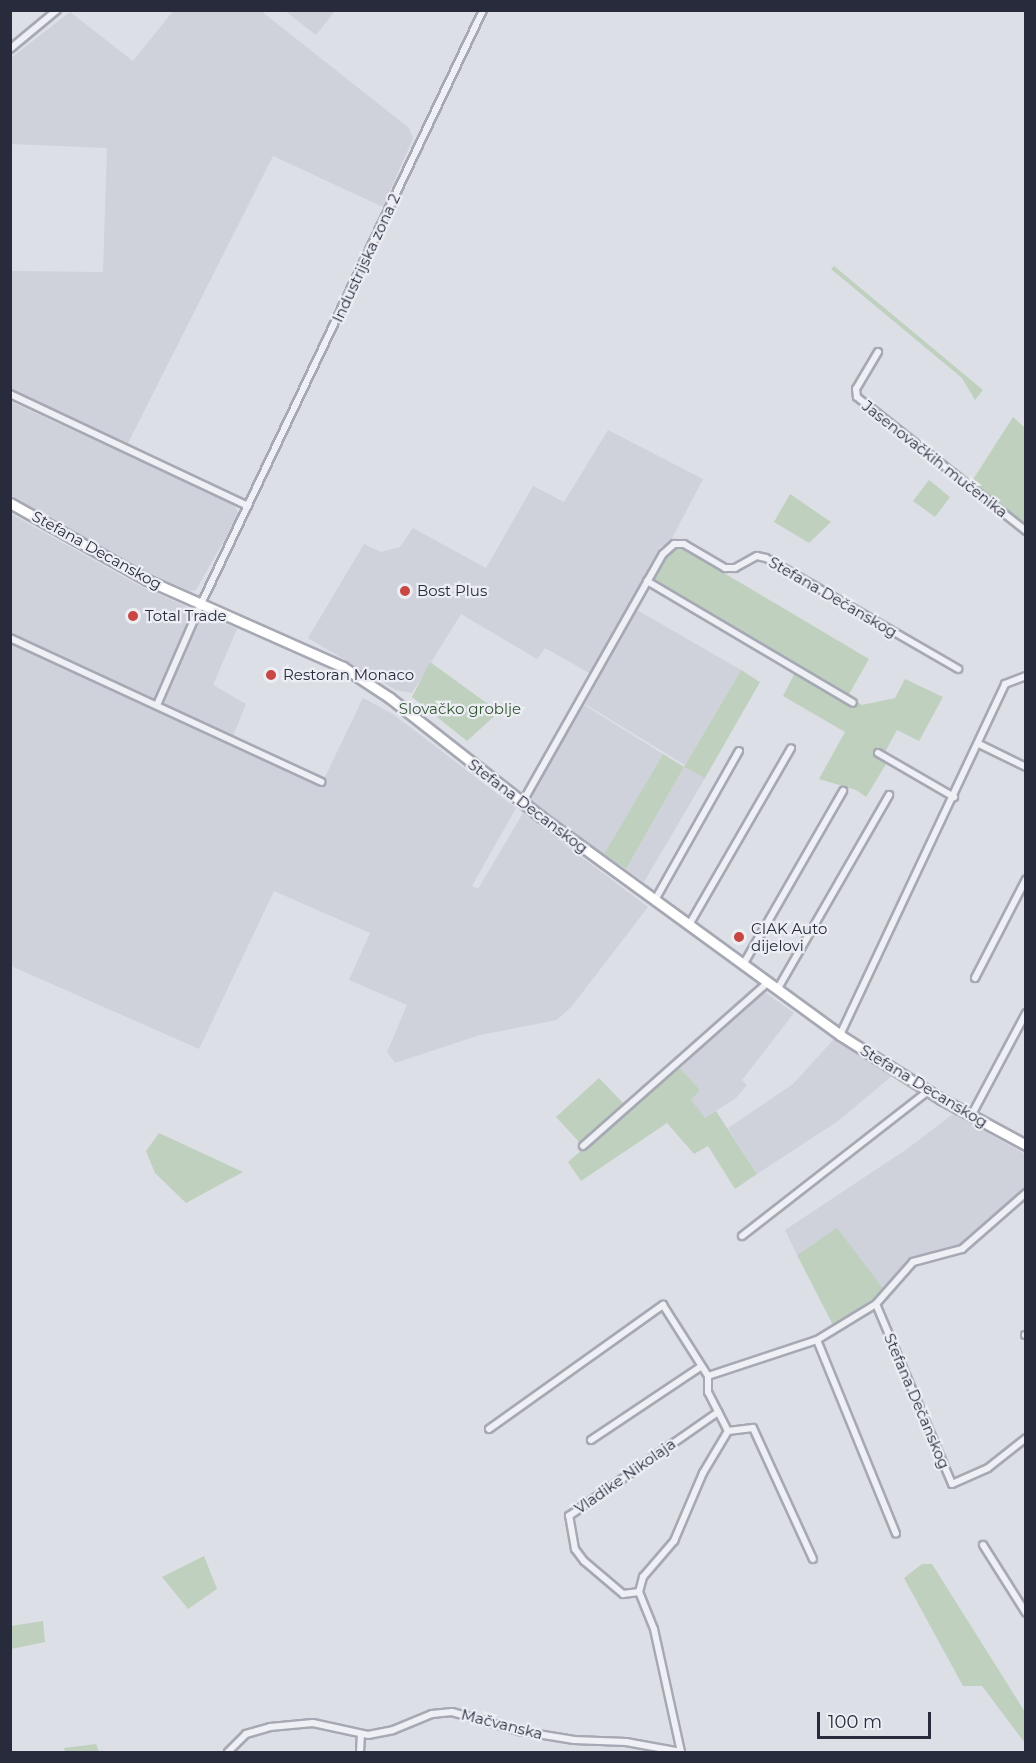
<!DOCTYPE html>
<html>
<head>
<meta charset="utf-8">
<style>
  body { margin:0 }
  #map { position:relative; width:1036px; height:1763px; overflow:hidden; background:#dddfe6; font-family:Montserrat,sans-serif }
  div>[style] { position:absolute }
  .built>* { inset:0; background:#cfd1db }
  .green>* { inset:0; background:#bfd0be }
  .roads { filter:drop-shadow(2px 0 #a6a9b3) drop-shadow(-2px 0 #a6a9b3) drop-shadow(0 2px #a6a9b3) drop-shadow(0 -2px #a6a9b3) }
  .street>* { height:6px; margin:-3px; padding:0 3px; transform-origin:3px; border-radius:3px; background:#eff0f5 }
  .secondary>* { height:9px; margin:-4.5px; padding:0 4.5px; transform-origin:4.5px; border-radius:4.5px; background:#fff }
  .dots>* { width:16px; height:16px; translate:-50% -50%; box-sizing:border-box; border:3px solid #eceef4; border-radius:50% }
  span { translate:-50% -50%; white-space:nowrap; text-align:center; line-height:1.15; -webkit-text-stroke:4.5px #eceef4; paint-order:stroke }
  .street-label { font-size:15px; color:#272b3c }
  .poi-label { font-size:15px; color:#272b3c }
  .left { translate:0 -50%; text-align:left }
  .park-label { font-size:15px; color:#355735 }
  .frame { position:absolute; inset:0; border:12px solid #272b3c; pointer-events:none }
  .scale { position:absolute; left:817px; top:1712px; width:114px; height:27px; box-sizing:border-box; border:3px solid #272b3c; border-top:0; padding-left:8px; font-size:18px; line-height:21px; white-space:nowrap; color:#272b3c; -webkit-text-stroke:4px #eceef4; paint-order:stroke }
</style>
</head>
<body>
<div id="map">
  <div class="built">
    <i style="clip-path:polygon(174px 10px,261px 11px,409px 128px,413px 138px,383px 207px,273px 156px,128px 443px,11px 391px,11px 271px,103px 272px,107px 148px,11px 144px,11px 58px,70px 12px,133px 61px)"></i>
    <i style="clip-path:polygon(285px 11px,335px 11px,316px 35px)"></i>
    <i style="clip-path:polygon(11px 402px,234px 504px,239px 514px,196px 590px,190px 591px,129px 564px,11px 495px)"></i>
    <i style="clip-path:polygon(608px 430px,703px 479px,669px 544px,660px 547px,591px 674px,545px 648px,537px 659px,461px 614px,412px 693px,396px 690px,308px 638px,364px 544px,381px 552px,400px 547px,413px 528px,486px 568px,533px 486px,564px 502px)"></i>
    <i style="clip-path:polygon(11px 514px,140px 586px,237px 629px,213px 685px,246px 704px,233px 736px,325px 777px,363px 698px,393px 714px,516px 808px,472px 886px,478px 889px,523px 813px,648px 907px,572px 1006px,557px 1020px,480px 1035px,395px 1063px,387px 1052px,407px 1005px,349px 980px,370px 933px,274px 891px,199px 1049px,11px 966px)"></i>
    <i style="clip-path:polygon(637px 610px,741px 670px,685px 765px,585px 704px)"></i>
    <i style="clip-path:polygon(584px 705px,663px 754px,604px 854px,529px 799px)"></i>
    <i style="clip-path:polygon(684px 767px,705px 778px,644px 882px,626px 869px)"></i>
    <i style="clip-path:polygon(762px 990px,794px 1013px,742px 1080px,747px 1085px,736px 1098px,705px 1118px,690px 1100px,700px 1090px,679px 1067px)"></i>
    <i style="clip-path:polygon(834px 1039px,892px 1076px,838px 1121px,757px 1174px,728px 1128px,793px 1084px)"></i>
    <i style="clip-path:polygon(953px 1114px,1025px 1154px,1024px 1190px,963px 1244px,909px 1259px,885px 1291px,837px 1229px,797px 1255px,785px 1230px,907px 1149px)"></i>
  </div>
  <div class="green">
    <i style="clip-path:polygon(834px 266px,983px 390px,975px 400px,962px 378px,831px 269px)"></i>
    <i style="clip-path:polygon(1013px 417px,1025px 428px,1025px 526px,972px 481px)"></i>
    <i style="clip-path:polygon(929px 480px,950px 497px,935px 517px,913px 501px)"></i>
    <i style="clip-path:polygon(790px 494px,831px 522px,809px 543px,774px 522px)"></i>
    <i style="clip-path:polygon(680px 547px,869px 659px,848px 696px,862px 705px,895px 698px,905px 679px,943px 697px,919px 741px,897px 730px,885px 752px,879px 748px,875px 753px,888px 761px,866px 797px,856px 790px,819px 779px,845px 732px,783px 696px,799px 665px,654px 579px,670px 553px)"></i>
    <i style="clip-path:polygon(430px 662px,499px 712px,467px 741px,412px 697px)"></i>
    <i style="clip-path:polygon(741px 670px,760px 682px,705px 778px,684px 767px,626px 869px,604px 854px,663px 754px,684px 767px)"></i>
    <i style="clip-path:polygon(679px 1067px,700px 1090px,691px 1100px,705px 1118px,716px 1111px,757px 1174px,735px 1189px,708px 1146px,694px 1154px,667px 1123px,581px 1181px,568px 1162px)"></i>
    <i style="clip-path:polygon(599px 1078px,625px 1105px,581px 1144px,556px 1117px)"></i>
    <i style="clip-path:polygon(159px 1133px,243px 1172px,186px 1203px,155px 1173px,146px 1151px)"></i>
    <i style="clip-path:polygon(837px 1228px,885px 1291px,833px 1325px,797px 1255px)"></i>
    <i style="clip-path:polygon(204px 1556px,217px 1589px,188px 1609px,162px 1577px)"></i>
    <i style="clip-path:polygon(922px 1564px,932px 1564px,1025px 1712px,1025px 1743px,982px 1686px,963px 1686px,904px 1578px)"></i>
    <i style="clip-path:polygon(43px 1621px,45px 1642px,11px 1649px,11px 1626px)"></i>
    <i style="clip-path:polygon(96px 1744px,99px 1752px,65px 1752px,64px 1748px)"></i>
  </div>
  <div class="roads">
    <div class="street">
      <i style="left:10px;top:49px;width:61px;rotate:-39.7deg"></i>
      <i style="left:878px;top:352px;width:43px;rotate:120.7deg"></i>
      <i style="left:856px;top:389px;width:8px;rotate:83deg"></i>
      <i style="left:857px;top:397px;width:216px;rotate:38.4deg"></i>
      <i style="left:10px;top:394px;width:263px;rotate:25.2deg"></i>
      <i style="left:647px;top:581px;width:239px;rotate:30.6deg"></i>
      <i style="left:10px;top:638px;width:343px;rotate:24.8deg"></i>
      <i style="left:157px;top:705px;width:110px;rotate:-66.5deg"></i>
      <i style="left:201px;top:604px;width:658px;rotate:-64.6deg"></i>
      <i style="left:979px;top:744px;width:52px;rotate:26.1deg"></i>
      <i style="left:878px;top:753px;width:88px;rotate:30.1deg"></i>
      <i style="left:522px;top:803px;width:286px;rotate:-60.5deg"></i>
      <i style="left:663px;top:554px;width:15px;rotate:-42deg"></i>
      <i style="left:674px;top:544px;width:10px"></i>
      <i style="left:684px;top:544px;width:48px;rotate:30.3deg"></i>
      <i style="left:725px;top:568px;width:10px"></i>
      <i style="left:735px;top:568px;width:25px;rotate:-29deg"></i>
      <i style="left:757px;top:556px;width:9px;rotate:13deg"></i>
      <i style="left:766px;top:558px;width:222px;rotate:30deg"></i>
      <i style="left:655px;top:900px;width:171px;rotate:-60.6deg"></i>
      <i style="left:689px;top:925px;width:204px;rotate:-60deg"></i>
      <i style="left:743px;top:965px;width:201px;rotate:-60.1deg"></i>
      <i style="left:975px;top:978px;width:111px;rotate:-62.7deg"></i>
      <i style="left:777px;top:990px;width:225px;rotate:-60.1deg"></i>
      <i style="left:840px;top:1035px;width:388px;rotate:-64.8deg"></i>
      <i style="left:1005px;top:684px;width:22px;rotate:-21deg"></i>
      <i style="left:971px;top:1116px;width:117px;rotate:-61.9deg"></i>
      <i style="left:583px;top:1146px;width:246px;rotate:-41.5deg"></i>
      <i style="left:742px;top:1236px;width:236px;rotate:-37.9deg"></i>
      <i style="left:876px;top:1304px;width:195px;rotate:67.1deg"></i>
      <i style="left:952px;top:1484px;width:39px;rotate:-24deg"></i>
      <i style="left:988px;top:1468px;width:48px;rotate:-38.3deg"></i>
      <i style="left:1025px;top:1335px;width:1px"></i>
      <i style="left:817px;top:1340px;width:209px;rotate:67.8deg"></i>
      <i style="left:708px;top:1376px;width:16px;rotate:90deg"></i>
      <i style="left:708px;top:1392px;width:44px;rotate:62.9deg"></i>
      <i style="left:489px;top:1429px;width:214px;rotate:-35.5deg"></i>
      <i style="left:663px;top:1305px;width:84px;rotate:57.6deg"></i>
      <i style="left:708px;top:1376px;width:115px;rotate:-18.3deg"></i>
      <i style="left:817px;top:1340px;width:69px;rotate:-31.4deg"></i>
      <i style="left:876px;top:1304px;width:56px;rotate:-48.6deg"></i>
      <i style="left:913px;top:1262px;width:51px;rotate:-14.9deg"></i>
      <i style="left:962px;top:1249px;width:85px;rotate:-41.2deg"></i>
      <i style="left:591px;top:1440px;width:130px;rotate:-33.7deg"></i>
      <i style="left:983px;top:1545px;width:80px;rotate:57.7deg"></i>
      <i style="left:639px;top:1592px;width:16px;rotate:173deg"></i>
      <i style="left:623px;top:1594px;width:51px;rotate:-139.8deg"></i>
      <i style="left:584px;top:1561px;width:15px;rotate:-127deg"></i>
      <i style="left:575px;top:1549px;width:34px;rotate:-100deg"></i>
      <i style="left:569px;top:1516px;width:182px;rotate:-34.9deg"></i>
      <i style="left:228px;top:1752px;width:25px;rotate:-45deg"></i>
      <i style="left:246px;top:1734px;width:25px;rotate:-16deg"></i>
      <i style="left:270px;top:1727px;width:43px;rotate:-5.3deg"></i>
      <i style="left:313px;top:1723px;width:56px;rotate:12.3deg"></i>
      <i style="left:368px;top:1735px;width:25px;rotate:-11deg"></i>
      <i style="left:393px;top:1730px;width:42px;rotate:-22.3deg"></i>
      <i style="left:432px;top:1714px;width:20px;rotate:-6deg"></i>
      <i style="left:452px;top:1712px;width:70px;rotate:15.8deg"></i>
      <i style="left:519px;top:1731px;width:56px;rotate:9.3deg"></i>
      <i style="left:574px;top:1740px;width:52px;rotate:2.2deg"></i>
      <i style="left:626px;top:1742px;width:56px;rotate:10.3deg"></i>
      <i style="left:360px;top:1752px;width:17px;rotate:-87deg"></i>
      <i style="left:681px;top:1752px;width:126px;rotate:-102.4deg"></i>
      <i style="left:654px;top:1629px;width:40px;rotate:-112deg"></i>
      <i style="left:639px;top:1592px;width:16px;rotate:-75deg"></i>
      <i style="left:643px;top:1577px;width:48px;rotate:-49.3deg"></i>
      <i style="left:674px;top:1541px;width:74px;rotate:-66.9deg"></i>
      <i style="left:703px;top:1473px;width:49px;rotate:-59.2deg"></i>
      <i style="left:728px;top:1431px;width:25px;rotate:-7deg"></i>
      <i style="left:753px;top:1428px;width:144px;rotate:65.4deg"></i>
    </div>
    <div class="secondary">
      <i style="left:10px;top:503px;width:157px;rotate:29.3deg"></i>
      <i style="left:147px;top:580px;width:214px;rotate:23.9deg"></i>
      <i style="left:343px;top:667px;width:56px;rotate:33.4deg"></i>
      <i style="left:390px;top:698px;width:191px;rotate:38.2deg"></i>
      <i style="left:540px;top:816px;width:371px;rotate:36.1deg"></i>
      <i style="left:840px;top:1035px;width:120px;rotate:32.4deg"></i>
      <i style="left:941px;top:1099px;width:97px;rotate:28.4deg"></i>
    </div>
  </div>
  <div class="dots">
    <i style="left:405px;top:591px;background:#c84744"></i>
    <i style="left:133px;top:616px;background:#c84744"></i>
    <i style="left:271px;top:675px;background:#c84744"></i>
    <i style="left:739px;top:937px;background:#c84744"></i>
  </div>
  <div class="street-label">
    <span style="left:366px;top:258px;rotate:-65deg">Industrijska zona 2</span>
    <span style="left:935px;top:459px;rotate:38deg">Jasenovačkih mučenika</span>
    <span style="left:97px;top:550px;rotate:29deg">Stefana Decanskog</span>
    <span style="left:833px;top:597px;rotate:30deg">Stefana Dečanskog</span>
    <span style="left:528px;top:806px;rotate:37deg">Stefana Decanskog</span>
    <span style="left:924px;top:1086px;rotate:31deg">Stefana Decanskog</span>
    <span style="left:917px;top:1401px;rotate:67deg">Stefana Dečanskog</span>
    <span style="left:625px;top:1476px;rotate:-35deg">Vladike Nikolaja</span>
    <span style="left:502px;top:1724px;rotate:14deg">Mačvanska</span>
  </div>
  <div class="poi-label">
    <span class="left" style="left:417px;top:591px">Bost Plus</span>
    <span class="left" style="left:145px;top:616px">Total Trade</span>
    <span class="left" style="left:283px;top:675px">Restoran Monaco</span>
    <span class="left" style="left:751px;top:937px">CIAK Auto<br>dijelovi</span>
  </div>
  <div class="park-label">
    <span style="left:460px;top:709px">Slovačko groblje</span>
  </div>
  <div class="frame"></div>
  <div class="scale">100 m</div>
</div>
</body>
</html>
